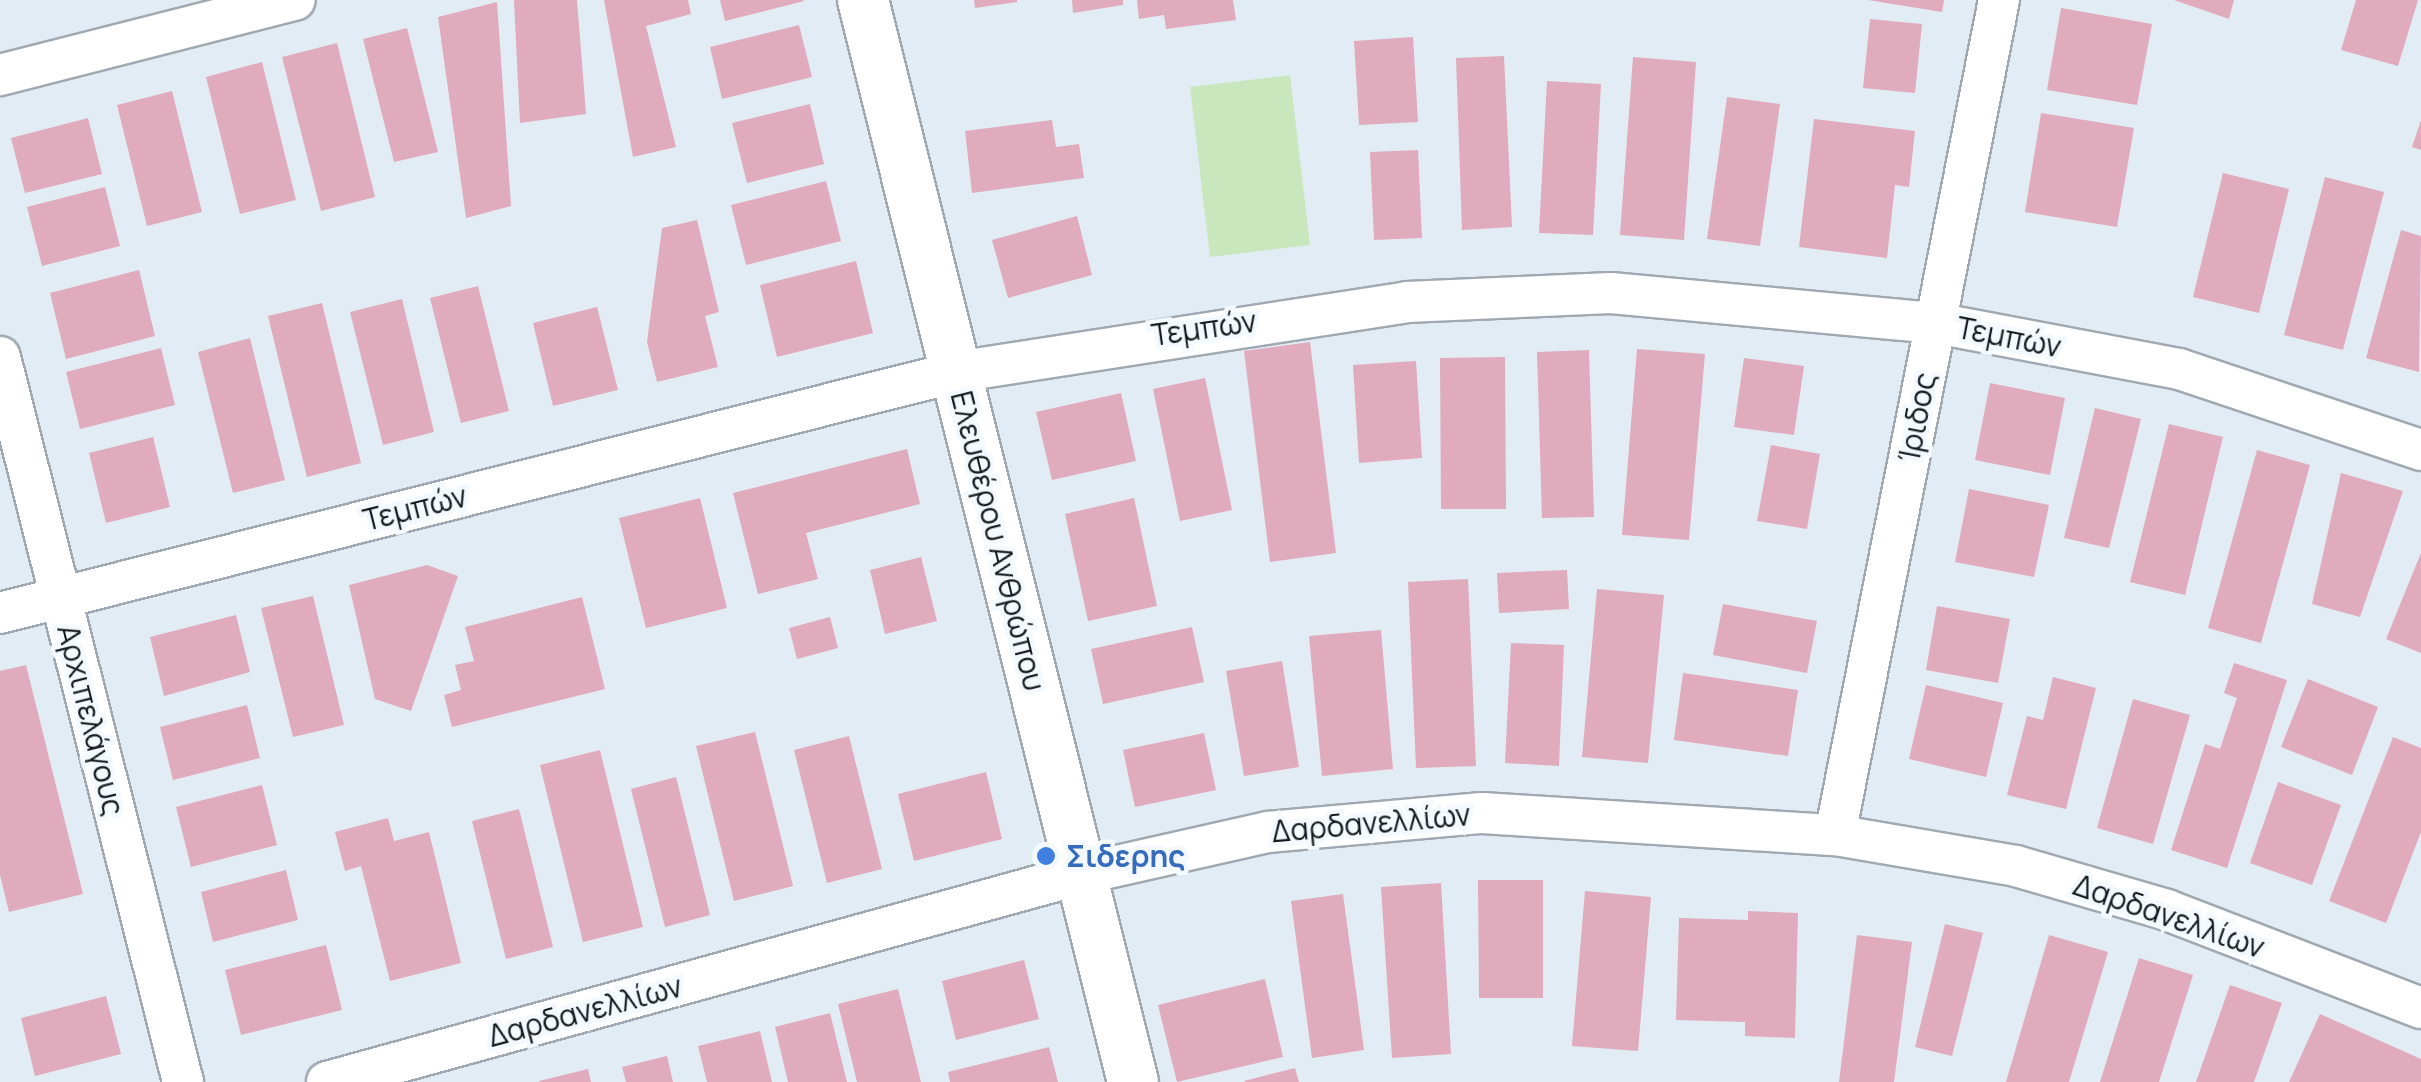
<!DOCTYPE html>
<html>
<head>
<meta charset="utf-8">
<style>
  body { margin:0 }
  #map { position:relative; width:2421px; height:1082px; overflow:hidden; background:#e2ecf5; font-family:Manrope,sans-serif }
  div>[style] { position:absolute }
  .green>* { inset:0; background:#c9e7bc }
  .building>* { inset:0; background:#e0abbd }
  .roads { filter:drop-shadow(2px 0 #a0a9b2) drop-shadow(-2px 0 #a0a9b2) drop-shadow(0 2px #a0a9b2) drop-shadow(0 -2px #a0a9b2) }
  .minor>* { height:40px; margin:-20px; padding:0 20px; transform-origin:20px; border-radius:20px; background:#fff }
  .tertiary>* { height:50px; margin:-25px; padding:0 25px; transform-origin:25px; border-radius:25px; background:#fff }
  .dots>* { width:28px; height:28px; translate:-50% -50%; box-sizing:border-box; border:5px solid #f3f9fe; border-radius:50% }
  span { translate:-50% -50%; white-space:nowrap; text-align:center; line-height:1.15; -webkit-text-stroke:9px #f3f9fe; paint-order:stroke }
  .street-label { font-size:30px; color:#15191c }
  .shop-label { font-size:30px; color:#366cbe; font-weight:700 }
  .left { translate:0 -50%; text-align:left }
</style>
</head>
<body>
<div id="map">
  <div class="green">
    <i style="clip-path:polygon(1290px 75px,1310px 245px,1210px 257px,1190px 87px)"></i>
  </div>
  <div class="building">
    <i style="clip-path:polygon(514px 0,577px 0,586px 114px,520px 123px)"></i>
    <i style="clip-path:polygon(604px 0,688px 0,691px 14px,646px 26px,676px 147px,633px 157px)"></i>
    <i style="clip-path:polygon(720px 0,803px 0,804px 1px,725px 21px)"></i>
    <i style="clip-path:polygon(974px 0,1017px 0,1017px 2px,975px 8px)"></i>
    <i style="clip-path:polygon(1072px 0,1123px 0,1123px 5px,1073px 13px)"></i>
    <i style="clip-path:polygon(1137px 0,1233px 0,1236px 20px,1166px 29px,1164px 15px,1139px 19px)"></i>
    <i style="clip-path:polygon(1868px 0,1944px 0,1942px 12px)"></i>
    <i style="clip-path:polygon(2174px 0,2234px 0,2229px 19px)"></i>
    <i style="clip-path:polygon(2356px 0,2418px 0,2398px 66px,2341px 50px)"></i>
    <i style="clip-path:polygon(497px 2px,511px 206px,466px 218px,438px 17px)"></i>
    <i style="clip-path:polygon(2061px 8px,2152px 24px,2137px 105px,2047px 90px)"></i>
    <i style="clip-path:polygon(1870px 19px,1922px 24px,1915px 93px,1863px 88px)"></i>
    <i style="clip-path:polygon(799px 25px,812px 77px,722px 99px,710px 47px)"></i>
    <i style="clip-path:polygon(407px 28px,438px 152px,394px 162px,363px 39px)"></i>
    <i style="clip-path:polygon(1413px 37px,1418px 122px,1359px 125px,1354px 41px)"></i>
    <i style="clip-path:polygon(337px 43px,375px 197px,321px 211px,282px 57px)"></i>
    <i style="clip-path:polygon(1504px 56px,1512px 227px,1462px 230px,1456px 58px)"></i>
    <i style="clip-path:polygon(1633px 57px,1696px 62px,1684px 240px,1620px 235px)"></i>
    <i style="clip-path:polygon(262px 62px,296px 200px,240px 214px,206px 77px)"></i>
    <i style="clip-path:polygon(1547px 81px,1601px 84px,1593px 235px,1539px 233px)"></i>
    <i style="clip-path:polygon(172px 91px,202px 212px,147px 226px,117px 105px)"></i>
    <i style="clip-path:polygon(1727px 97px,1780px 104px,1760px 246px,1707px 239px)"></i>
    <i style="clip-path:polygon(810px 104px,824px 164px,747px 183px,732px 123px)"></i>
    <i style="clip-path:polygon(2041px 113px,2134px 128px,2117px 227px,2025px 212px)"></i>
    <i style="clip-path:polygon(88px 118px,102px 174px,25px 193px,11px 138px)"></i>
    <i style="clip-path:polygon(1814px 119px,1915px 131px,1909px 187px,1895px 185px,1887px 258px,1799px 247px)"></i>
    <i style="clip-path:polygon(1052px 120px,1056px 147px,1079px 144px,1084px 178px,972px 193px,965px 131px)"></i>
    <i style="clip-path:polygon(2421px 120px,2421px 150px,2412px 147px)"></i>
    <i style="clip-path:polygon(1418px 150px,1422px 238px,1374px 240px,1370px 152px)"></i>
    <i style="clip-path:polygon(2223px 173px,2289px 189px,2259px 313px,2193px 297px)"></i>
    <i style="clip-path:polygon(2325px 177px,2384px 192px,2343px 350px,2284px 335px)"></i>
    <i style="clip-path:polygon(826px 181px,841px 241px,746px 265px,731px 205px)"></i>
    <i style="clip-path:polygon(105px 187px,120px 246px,42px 266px,27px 207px)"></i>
    <i style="clip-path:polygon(1077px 216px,1092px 275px,1008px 298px,992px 240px)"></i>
    <i style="clip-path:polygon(697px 220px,719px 312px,705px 316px,718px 367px,657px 382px,647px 342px,662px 228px)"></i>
    <i style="clip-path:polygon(2401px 230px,2421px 236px,2419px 372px,2366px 358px)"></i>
    <i style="clip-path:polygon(856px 261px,873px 333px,777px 357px,760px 285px)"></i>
    <i style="clip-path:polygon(139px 270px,155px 336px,66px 359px,50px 293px)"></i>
    <i style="clip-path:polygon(478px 286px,509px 411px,461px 423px,430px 298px)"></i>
    <i style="clip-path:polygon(402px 299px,434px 432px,383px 445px,350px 312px)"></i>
    <i style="clip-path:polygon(322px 303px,361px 463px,307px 477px,268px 316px)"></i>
    <i style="clip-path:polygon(597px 307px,618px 390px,553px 406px,533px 323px)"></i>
    <i style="clip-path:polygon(250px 338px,285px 480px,233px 493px,198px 352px)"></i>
    <i style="clip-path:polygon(1310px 342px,1336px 553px,1270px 562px,1244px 351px)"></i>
    <i style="clip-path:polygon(161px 348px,175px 405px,80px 429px,66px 372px)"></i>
    <i style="clip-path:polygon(1637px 349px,1705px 354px,1689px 540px,1622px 535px)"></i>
    <i style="clip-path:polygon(1589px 350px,1594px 517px,1542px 518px,1537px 352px)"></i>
    <i style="clip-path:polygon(1505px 357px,1506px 509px,1441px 509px,1440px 358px)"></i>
    <i style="clip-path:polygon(1744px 358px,1804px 366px,1794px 435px,1734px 427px)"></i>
    <i style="clip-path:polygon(1416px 361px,1422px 458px,1359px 463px,1353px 365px)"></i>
    <i style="clip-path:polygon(1205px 378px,1232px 510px,1180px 521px,1153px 389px)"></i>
    <i style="clip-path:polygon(1990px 383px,2065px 398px,2050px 475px,1975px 460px)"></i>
    <i style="clip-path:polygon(1121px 393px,1136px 461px,1052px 480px,1036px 412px)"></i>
    <i style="clip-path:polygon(2095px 408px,2141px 419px,2109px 548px,2064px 538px)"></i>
    <i style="clip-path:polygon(2169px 424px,2223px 437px,2185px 595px,2130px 582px)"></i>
    <i style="clip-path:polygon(153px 437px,170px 507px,106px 523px,89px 453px)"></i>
    <i style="clip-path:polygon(1771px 445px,1820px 454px,1807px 529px,1757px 521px)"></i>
    <i style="clip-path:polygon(907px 449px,920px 504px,806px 533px,818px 579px,758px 594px,733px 493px)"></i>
    <i style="clip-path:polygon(2257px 450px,2310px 465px,2261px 643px,2208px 628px)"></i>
    <i style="clip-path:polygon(2341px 473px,2403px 491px,2360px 617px,2312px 604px)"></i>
    <i style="clip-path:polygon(1969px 489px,2049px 505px,2034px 577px,1955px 562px)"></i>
    <i style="clip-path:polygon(700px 498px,727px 608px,646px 628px,619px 518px)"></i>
    <i style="clip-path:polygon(1134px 498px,1157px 606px,1088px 621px,1065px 514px)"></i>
    <i style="clip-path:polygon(2421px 553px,2421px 653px,2386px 639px)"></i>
    <i style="clip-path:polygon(921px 557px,937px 621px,885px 634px,870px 570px)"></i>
    <i style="clip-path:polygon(427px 565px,458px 576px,411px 711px,375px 699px,349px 585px)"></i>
    <i style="clip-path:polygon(1567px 570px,1569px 609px,1499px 613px,1497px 573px)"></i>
    <i style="clip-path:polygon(1468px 579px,1476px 766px,1416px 768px,1408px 582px)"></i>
    <i style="clip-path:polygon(1597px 589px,1664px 595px,1648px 763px,1582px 757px)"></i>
    <i style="clip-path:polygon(313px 596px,344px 725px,293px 737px,261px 608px)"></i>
    <i style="clip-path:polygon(582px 597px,605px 689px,452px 727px,444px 695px,461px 690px,455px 665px,474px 661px,465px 627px)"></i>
    <i style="clip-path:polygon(1723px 604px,1817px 621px,1807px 673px,1713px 655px)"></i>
    <i style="clip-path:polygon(1937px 606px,2010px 619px,1998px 683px,1926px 670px)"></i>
    <i style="clip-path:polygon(236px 615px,250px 672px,164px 696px,150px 637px)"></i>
    <i style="clip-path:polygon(830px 617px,838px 648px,797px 659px,789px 628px)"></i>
    <i style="clip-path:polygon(1192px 627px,1204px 682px,1103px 704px,1091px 649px)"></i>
    <i style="clip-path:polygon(1381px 630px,1393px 769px,1322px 776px,1309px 636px)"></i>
    <i style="clip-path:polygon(1511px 643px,1564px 645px,1559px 766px,1505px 763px)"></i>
    <i style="clip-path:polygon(1282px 661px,1299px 767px,1244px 776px,1226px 671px)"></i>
    <i style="clip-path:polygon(2234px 663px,2287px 680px,2227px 868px,2171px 850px,2205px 744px,2220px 749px,2237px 698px,2224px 693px)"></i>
    <i style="clip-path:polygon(26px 665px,83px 894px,9px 912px,0 875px,0 671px)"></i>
    <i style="clip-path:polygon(1683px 673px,1798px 690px,1788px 756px,1674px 740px)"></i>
    <i style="clip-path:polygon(2053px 677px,2096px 688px,2066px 809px,2007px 795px,2027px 716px,2043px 720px)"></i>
    <i style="clip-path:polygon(2308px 679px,2378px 707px,2352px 775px,2281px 747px)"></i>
    <i style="clip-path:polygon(1926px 685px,2003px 703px,1986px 777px,1909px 759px)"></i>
    <i style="clip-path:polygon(2133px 699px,2190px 715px,2153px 844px,2097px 828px)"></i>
    <i style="clip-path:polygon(247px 705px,260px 758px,173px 780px,160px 727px)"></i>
    <i style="clip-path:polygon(755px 732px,793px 886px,734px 901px,696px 746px)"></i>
    <i style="clip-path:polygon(1204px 733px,1216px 790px,1135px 807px,1123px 750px)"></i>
    <i style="clip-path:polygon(849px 736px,882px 869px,827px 883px,794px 750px)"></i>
    <i style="clip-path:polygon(2393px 737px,2421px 748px,2421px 832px,2386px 923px,2329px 901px)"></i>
    <i style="clip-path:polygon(600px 750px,643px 927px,583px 942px,540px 765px)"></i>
    <i style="clip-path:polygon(986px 772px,1002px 839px,914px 861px,898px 794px)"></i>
    <i style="clip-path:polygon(676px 777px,710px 915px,665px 927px,631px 789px)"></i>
    <i style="clip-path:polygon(2278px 782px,2341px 805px,2312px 885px,2250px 863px)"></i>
    <i style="clip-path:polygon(262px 785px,277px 845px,191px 867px,176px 807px)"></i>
    <i style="clip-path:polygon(519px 809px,553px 947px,506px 959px,472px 821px)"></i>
    <i style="clip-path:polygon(388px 818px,394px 841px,429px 832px,461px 963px,390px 981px,361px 866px,345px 871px,335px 832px)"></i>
    <i style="clip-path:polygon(286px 870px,298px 920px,213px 942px,201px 892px)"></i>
    <i style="clip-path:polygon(1478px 880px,1543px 880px,1543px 998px,1479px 998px)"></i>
    <i style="clip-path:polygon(1441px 883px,1451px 1054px,1392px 1058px,1381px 887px)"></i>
    <i style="clip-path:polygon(1585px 891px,1651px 897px,1638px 1051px,1572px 1046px)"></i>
    <i style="clip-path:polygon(1343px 894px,1364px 1050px,1312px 1058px,1291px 901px)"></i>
    <i style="clip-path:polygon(1748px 911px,1798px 913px,1795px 1038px,1745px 1036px,1745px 1022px,1676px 1020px,1679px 918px,1748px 920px)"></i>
    <i style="clip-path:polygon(1945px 924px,1983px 933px,1952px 1056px,1915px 1047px)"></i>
    <i style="clip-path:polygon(1857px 935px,1912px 942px,1894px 1082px,1839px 1082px)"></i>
    <i style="clip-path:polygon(2049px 935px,2108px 952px,2069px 1082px,2006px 1082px)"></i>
    <i style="clip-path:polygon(326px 945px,342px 1010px,241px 1035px,225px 970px)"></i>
    <i style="clip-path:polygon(2139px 958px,2193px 975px,2159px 1082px,2100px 1082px)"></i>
    <i style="clip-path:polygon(1024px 960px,1039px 1019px,956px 1040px,942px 981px)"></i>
    <i style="clip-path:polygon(1265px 979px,1283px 1057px,1177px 1082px,1158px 1005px)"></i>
    <i style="clip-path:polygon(2230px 985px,2282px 1003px,2254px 1082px,2196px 1082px)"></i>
    <i style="clip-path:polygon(898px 989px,921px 1082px,857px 1082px,838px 1004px)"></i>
    <i style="clip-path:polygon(106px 996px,121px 1054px,35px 1076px,21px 1018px)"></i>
    <i style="clip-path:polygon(830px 1013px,847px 1082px,788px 1082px,775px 1027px)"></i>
    <i style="clip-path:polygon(2320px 1014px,2421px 1059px,2421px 1082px,2289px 1082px)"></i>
    <i style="clip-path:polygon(760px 1031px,772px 1082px,707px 1082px,698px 1046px)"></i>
    <i style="clip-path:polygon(1049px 1047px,1058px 1082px,950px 1082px,948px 1072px)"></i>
    <i style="clip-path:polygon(667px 1056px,673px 1082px,626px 1082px,622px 1067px)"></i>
    <i style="clip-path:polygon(1295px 1068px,1299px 1082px,1245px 1082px,1244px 1081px)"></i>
    <i style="clip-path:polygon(588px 1069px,591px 1082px,539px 1082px,539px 1081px)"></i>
  </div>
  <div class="roads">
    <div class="minor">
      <i style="left:0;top:75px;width:304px;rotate:-14.3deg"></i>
      <i style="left:0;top:357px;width:748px;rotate:75.83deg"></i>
      <i style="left:0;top:613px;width:986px;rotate:-14.15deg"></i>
      <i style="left:956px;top:372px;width:456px;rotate:-8.8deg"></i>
      <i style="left:1407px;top:302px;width:204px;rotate:-2.5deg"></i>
      <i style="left:1611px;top:293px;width:326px;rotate:5.3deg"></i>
      <i style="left:1936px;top:323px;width:247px;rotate:10.7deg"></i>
      <i style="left:2179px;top:369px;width:255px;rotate:18.5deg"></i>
      <i style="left:1835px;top:835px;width:851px;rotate:-78.89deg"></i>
      <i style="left:327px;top:1082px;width:782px;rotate:-15.42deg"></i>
      <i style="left:1081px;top:874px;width:192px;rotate:-12.7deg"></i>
      <i style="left:1268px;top:832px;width:215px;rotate:-5.1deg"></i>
      <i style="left:1482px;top:813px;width:354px;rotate:3.6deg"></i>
      <i style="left:1835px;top:835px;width:184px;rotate:9.7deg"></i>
      <i style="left:2016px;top:866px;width:157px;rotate:16.2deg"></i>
      <i style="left:2167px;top:910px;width:272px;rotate:21.1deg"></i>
    </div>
    <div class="tertiary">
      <i style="left:863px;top:0;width:1115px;rotate:75.99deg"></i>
    </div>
  </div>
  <div class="dots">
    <i style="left:1046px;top:856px;background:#3f7fe0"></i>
  </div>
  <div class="street-label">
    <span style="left:1204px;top:328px;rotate:-8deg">Τεμπών</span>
    <span style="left:2009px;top:337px;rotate:11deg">Τεμπών</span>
    <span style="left:1917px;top:417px;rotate:-79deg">Ίριδος</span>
    <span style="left:415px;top:508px;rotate:-14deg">Τεμπών</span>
    <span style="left:998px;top:541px;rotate:76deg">Ελευθέρου Ανθρώπου</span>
    <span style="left:91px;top:720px;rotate:76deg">Αρχιπελάγους</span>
    <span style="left:1371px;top:823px;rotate:-5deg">Δαρδανελλίων</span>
    <span style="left:2169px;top:916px;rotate:19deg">Δαρδανελλίων</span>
    <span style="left:585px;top:1011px;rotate:-15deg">Δαρδανελλίων</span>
  </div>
  <div class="shop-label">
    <span class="left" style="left:1066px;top:856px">Σιδερης</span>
  </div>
</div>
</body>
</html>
